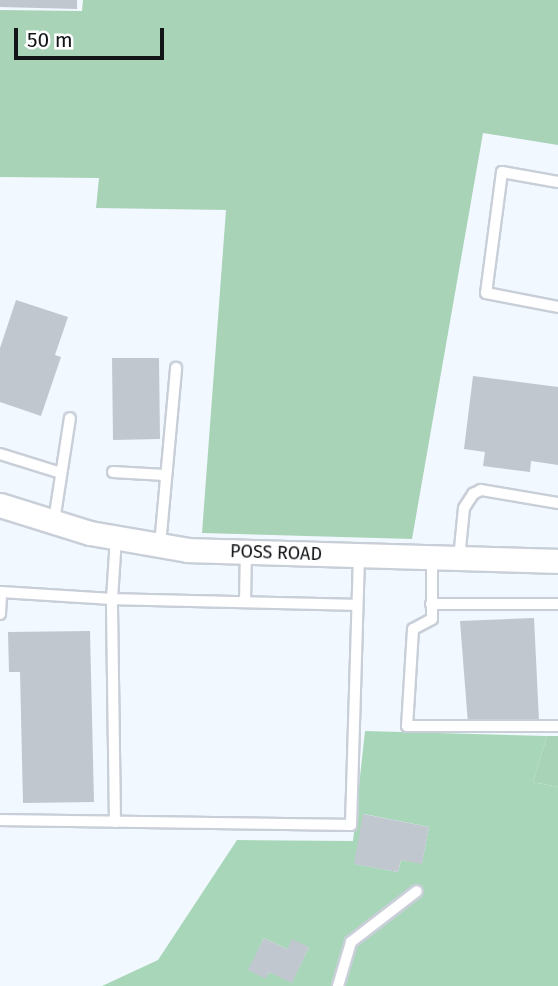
<!DOCTYPE html>
<html>
<head>
<meta charset="utf-8">
<style>
  body { margin:0 }
  #map { position:relative; width:558px; height:986px; overflow:hidden; background:#f2f8ff; font-family:"Fira Sans",sans-serif }
  div>[style] { position:absolute }
  .green>* { inset:0; background:#a8d3b7 }
  .forest>* { inset:0; background:#a8d6b8 }
  .building>* { inset:0; background:#c0c7cf }
  .roads { filter:drop-shadow(2px 0 #c9cfd8) drop-shadow(-2px 0 #c9cfd8) drop-shadow(0 2px #c9cfd8) drop-shadow(0 -2px #c9cfd8) }
  .lane>* { height:10px; margin:-5px; padding:0 5px; transform-origin:5px; border-radius:5px; background:#fff }
  .street>* { height:23px; margin:-11.5px; padding:0 11.5px; transform-origin:11.5px; border-radius:11.5px; background:#fff }
  span { translate:-50% -50%; white-space:nowrap; text-align:center; line-height:1.15; -webkit-text-stroke:7px #fff; paint-order:stroke }
  .street-label { font-size:18px; color:#121417 }
  .scale { position:absolute; left:14px; top:28px; width:150px; height:32px; box-sizing:border-box; border:4px solid #121417; border-top:0; padding-left:9px; font-size:21px; line-height:24px; white-space:nowrap; color:#121417; -webkit-text-stroke:5px #fff; paint-order:stroke }
</style>
</head>
<body>
<div id="map">
  <div class="green">
    <i style="clip-path:polygon(83px 0,558px 0,558px 145px,483px 133px,412px 539px,202px 533px,226px 210px,96px 208px,99px 178px,0 177px,0 10px,82px 11px)"></i>
    <i style="clip-path:polygon(547px 736px,558px 736px,558px 787px,533px 782px)"></i>
  </div>
  <div class="forest">
    <i style="clip-path:polygon(evenodd,365px 731px,547px 736px,533px 782px,558px 787px,558px 986px,102px 986px,158px 960px,237px 840px,353px 841px,365px 731px,364px 814px,429px 827px,422px 863px,401px 860px,398px 872px,355px 864px,364px 814px,365px 731px,264px 938px,287px 949px,309px 947px,292px 982px,269px 972px,266px 978px,249px 970px,264px 938px)"></i>
  </div>
  <div class="building">
    <i style="clip-path:polygon(0 0,77px 0,77px 9px,0 7px)"></i>
    <i style="clip-path:polygon(16px 300px,68px 317px,55px 355px,61px 357px,41px 416px,0 402px,0 348px)"></i>
    <i style="clip-path:polygon(112px 358px,159px 358px,160px 439px,113px 440px)"></i>
    <i style="clip-path:polygon(473px 376px,558px 387px,558px 465px,531px 461px,530px 472px,483px 466px,485px 452px,464px 449px)"></i>
    <i style="clip-path:polygon(534px 618px,539px 721px,468px 724px,460px 621px)"></i>
    <i style="clip-path:polygon(90px 631px,94px 802px,23px 803px,20px 672px,9px 672px,8px 632px)"></i>
    <i style="clip-path:polygon(363px 814px,429px 827px,422px 864px,401px 860px,398px 872px,354px 864px)"></i>
    <i style="clip-path:polygon(264px 938px,287px 949px,292px 939px,309px 947px,292px 983px,269px 972px,266px 979px,248px 970px)"></i>
  </div>
  <div class="roads">
    <div class="lane">
      <i style="left:558px;top:182px;width:57px;rotate:-169.9deg"></i>
      <i style="left:502px;top:172px;width:122px;rotate:97.5deg"></i>
      <i style="left:486px;top:293px;width:73px;rotate:11deg"></i>
      <i style="left:0;top:454px;width:64px;rotate:17.3deg"></i>
      <i style="left:113px;top:472px;width:52px;rotate:3.3deg"></i>
      <i style="left:54px;top:521px;width:104px;rotate:-81.2deg"></i>
      <i style="left:160px;top:545px;width:178px;rotate:-84.8deg"></i>
      <i style="left:432px;top:558px;width:61px;rotate:90deg"></i>
      <i style="left:432px;top:619px;width:21px;rotate:152deg"></i>
      <i style="left:413px;top:629px;width:97px;rotate:93.5deg"></i>
      <i style="left:407px;top:726px;width:151px"></i>
      <i style="left:459px;top:559px;width:51px;rotate:-84.4deg"></i>
      <i style="left:464px;top:508px;width:17px;rotate:-57deg"></i>
      <i style="left:473px;top:494px;width:9px;rotate:-27deg"></i>
      <i style="left:481px;top:490px;width:78px;rotate:9.6deg"></i>
      <i style="left:245px;top:602px;width:50px;rotate:-88.9deg"></i>
      <i style="left:431px;top:604px;width:127px"></i>
      <i style="left:0;top:614px;width:22px;rotate:-87deg"></i>
      <i style="left:1px;top:592px;width:111px;rotate:3.6deg"></i>
      <i style="left:112px;top:599px;width:62px;rotate:-86.3deg"></i>
      <i style="left:0;top:820px;width:351px;rotate:0.8deg"></i>
      <i style="left:351px;top:825px;width:269px;rotate:-88.3deg"></i>
      <i style="left:115px;top:822px;width:223px;rotate:-90.8deg"></i>
      <i style="left:112px;top:599px;width:245px;rotate:1.4deg"></i>
      <i style="left:338px;top:986px;width:46px;rotate:-73.5deg"></i>
      <i style="left:351px;top:942px;width:83px;rotate:-37.7deg"></i>
    </div>
    <div class="street">
      <i style="left:0;top:505px;width:94px;rotate:17.3deg"></i>
      <i style="left:90px;top:533px;width:99px;rotate:9.8deg"></i>
      <i style="left:188px;top:550px;width:370px;rotate:1.7deg"></i>
    </div>
  </div>
  <div class="street-label">
    <span style="left:276px;top:553px;rotate:2deg">POSS ROAD</span>
  </div>
  <div class="scale">50 m</div>
</div>
</body>
</html>
